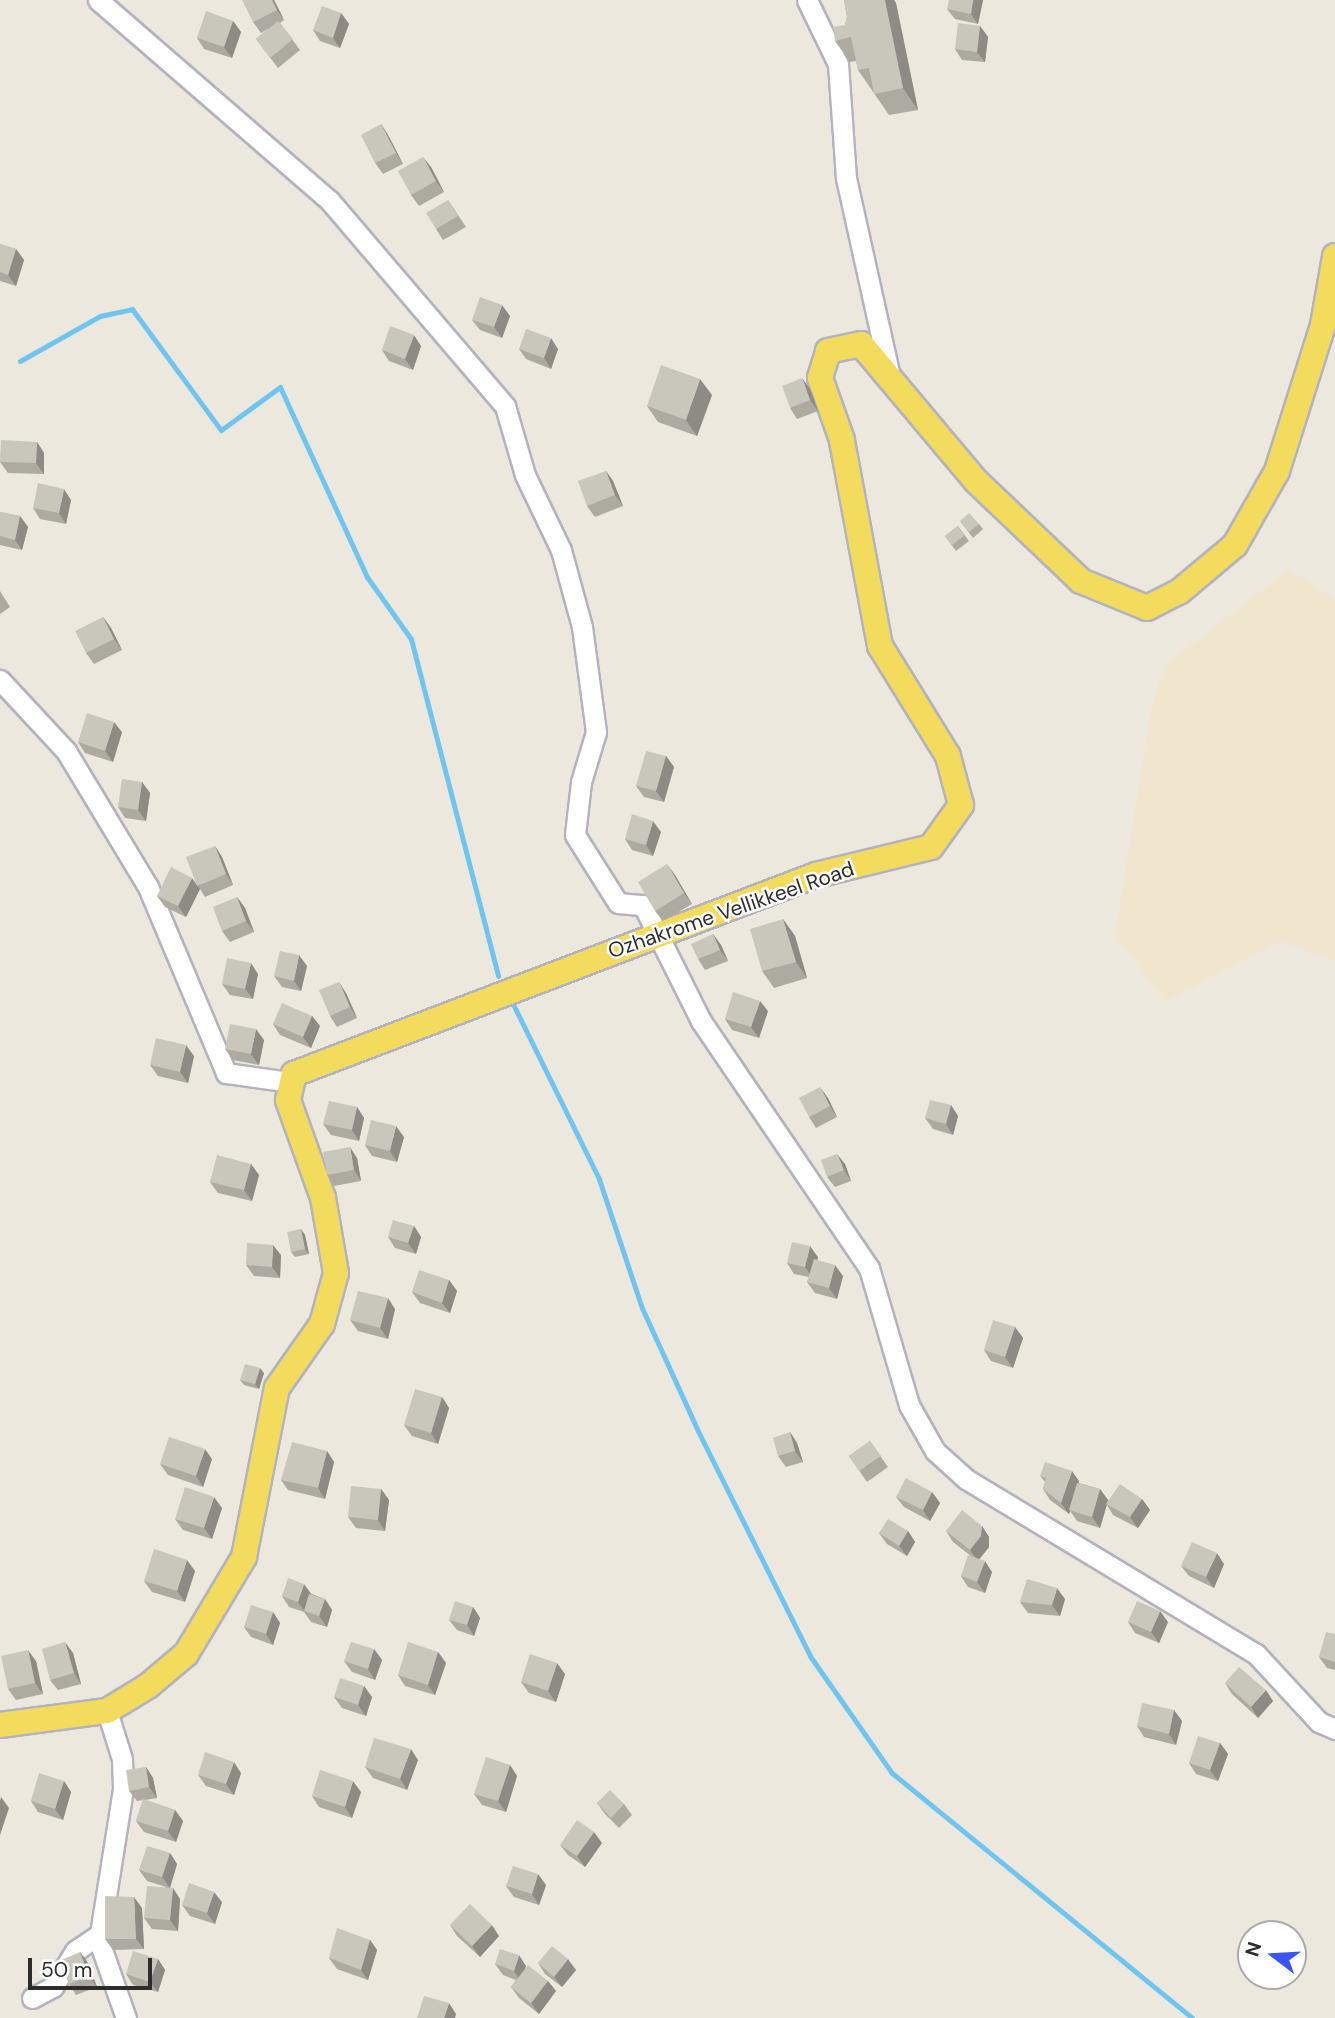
<!DOCTYPE html>
<html>
<head>
<meta charset="utf-8">
<style>
  body { margin:0 }
  #map { position:relative; width:1335px; height:2018px; overflow:hidden; background:#ede8de; font-family:"DM Sans",sans-serif }
  div>[style] { position:absolute }
  .education>* { inset:0; background:#efe6cd }
  .stream>* { height:5px; margin:-2.5px; padding:0 2.5px; transform-origin:2.5px; border-radius:2.5px; background:#70c5f0 }
  .roads { filter:drop-shadow(2px 0 #b2b3bf) drop-shadow(-2px 0 #b2b3bf) drop-shadow(0 2px #b2b3bf) drop-shadow(0 -2px #b2b3bf) }
  .minor>* { height:19px; margin:-9.5px; padding:0 9.5px; transform-origin:9.5px; border-radius:9.5px; background:#fff }
  .major>* { height:24px; margin:-12px; padding:0 12px; transform-origin:12px; border-radius:12px; background:#f3db5d }
  .wall>* { inset:0; background:#adaaa2 }
  .shaded-wall>* { inset:0; background:#8d8b84 }
  .building>* { inset:0; background:#c9c6bc }
  span { translate:-50% -50%; white-space:nowrap; text-align:center; line-height:1.15; -webkit-text-stroke:5px #fff; paint-order:stroke }
  .street-label { font-size:21px; color:#2c2c2c }
  .north { position:absolute; left:1237px; top:1920px; width:70px; height:70px; box-sizing:border-box; background:#fff; border:2px solid #ababab; border-radius:50%; rotate:287deg; font-size:19px; font-weight:700; line-height:28px; text-align:center; color:#2c2c2c }
  .north::after { content:''; display:block; margin:auto; width:24px; height:32px; background:#3c52fc; clip-path:polygon(50% 0,100% 100%,50% 72%,0 100%) }
  .scale { position:absolute; left:28px; top:1958px; width:124px; height:32px; box-sizing:border-box; border:4px solid #2c2c2c; border-top:0; padding-left:9px; font-size:21px; line-height:24px; white-space:nowrap; color:#2c2c2c; -webkit-text-stroke:5px #fff; paint-order:stroke }
</style>
</head>
<body>
<div id="map">
  <div class="education">
    <i style="clip-path:polygon(1289px 569px,1335px 600px,1335px 961px,1280px 941px,1165px 1002px,1115px 935px,1151px 710px,1164px 666px)"></i>
  </div>
  <div class="stream">
    <i style="left:20px;top:361px;width:92px;rotate:-29.4deg"></i>
    <i style="left:100px;top:316px;width:33px;rotate:-12deg"></i>
    <i style="left:132px;top:309px;width:150px;rotate:53.7deg"></i>
    <i style="left:221px;top:430px;width:73px;rotate:-36.1deg"></i>
    <i style="left:280px;top:387px;width:209px;rotate:65.4deg"></i>
    <i style="left:367px;top:577px;width:76px;rotate:54.6deg"></i>
    <i style="left:411px;top:639px;width:348px;rotate:75.5deg"></i>
    <i style="left:512px;top:1002px;width:197px;rotate:63.8deg"></i>
    <i style="left:599px;top:1179px;width:136px;rotate:71.6deg"></i>
    <i style="left:642px;top:1308px;width:135px;rotate:65.5deg"></i>
    <i style="left:698px;top:1431px;width:251px;rotate:63.5deg"></i>
    <i style="left:810px;top:1656px;width:143px;rotate:55deg"></i>
    <i style="left:892px;top:1773px;width:387px;rotate:39.2deg"></i>
  </div>
  <div class="roads">
    <div class="minor">
      <i style="left:98px;top:0;width:306px;rotate:40.9deg"></i>
      <i style="left:329px;top:200px;width:271px;rotate:49.5deg"></i>
      <i style="left:505px;top:406px;width:72px;rotate:73.8deg"></i>
      <i style="left:525px;top:475px;width:83px;rotate:64.4deg"></i>
      <i style="left:561px;top:550px;width:80px;rotate:74.7deg"></i>
      <i style="left:582px;top:627px;width:106px;rotate:82.4deg"></i>
      <i style="left:596px;top:732px;width:52px;rotate:106.7deg"></i>
      <i style="left:581px;top:782px;width:53px;rotate:96.5deg"></i>
      <i style="left:575px;top:835px;width:80px;rotate:57.7deg"></i>
      <i style="left:618px;top:903px;width:25px;rotate:5deg"></i>
      <i style="left:643px;top:905px;width:130px;rotate:63.4deg"></i>
      <i style="left:701px;top:1021px;width:299px;rotate:55.8deg"></i>
      <i style="left:869px;top:1268px;width:143px;rotate:73.7deg"></i>
      <i style="left:909px;top:1405px;width:53px;rotate:60.5deg"></i>
      <i style="left:935px;top:1451px;width:42px;rotate:42.1deg"></i>
      <i style="left:966px;top:1479px;width:339px;rotate:31.1deg"></i>
      <i style="left:1256px;top:1654px;width:93px;rotate:47.2deg"></i>
      <i style="left:1319px;top:1722px;width:17px;rotate:24deg"></i>
      <i style="left:807px;top:0;width:71px;rotate:64.2deg"></i>
      <i style="left:838px;top:64px;width:114px;rotate:86deg"></i>
      <i style="left:846px;top:178px;width:204px;rotate:77.5deg"></i>
      <i style="left:0;top:680px;width:97px;rotate:47.1deg"></i>
      <i style="left:66px;top:751px;width:159px;rotate:58.9deg"></i>
      <i style="left:148px;top:887px;width:202px;rotate:67.2deg"></i>
      <i style="left:226px;top:1073px;width:65px;rotate:8deg"></i>
      <i style="left:107px;top:1711px;width:50px;rotate:72.6deg"></i>
      <i style="left:122px;top:1759px;width:30px;rotate:88deg"></i>
      <i style="left:123px;top:1789px;width:154px;rotate:99deg"></i>
      <i style="left:99px;top:1941px;width:82px;rotate:70.7deg"></i>
      <i style="left:32px;top:1998px;width:24px;rotate:-28deg"></i>
      <i style="left:53px;top:1987px;width:42px;rotate:-58.6deg"></i>
      <i style="left:75px;top:1951px;width:30px;rotate:-34deg"></i>
    </div>
    <div class="major">
      <i style="left:0;top:1725px;width:108px;rotate:-7.5deg"></i>
      <i style="left:107px;top:1711px;width:48px;rotate:-31.4deg"></i>
      <i style="left:148px;top:1686px;width:50px;rotate:-40.1deg"></i>
      <i style="left:186px;top:1654px;width:113px;rotate:-59.1deg"></i>
      <i style="left:244px;top:1557px;width:172px;rotate:-79deg"></i>
      <i style="left:277px;top:1388px;width:78px;rotate:-54.9deg"></i>
      <i style="left:322px;top:1324px;width:53px;rotate:-74.6deg"></i>
      <i style="left:336px;top:1273px;width:76px;rotate:-99.8deg"></i>
      <i style="left:323px;top:1198px;width:104px;rotate:-109.7deg"></i>
      <i style="left:288px;top:1100px;width:27px;rotate:-77deg"></i>
      <i style="left:294px;top:1074px;width:559px;rotate:-20.87deg"></i>
      <i style="left:816px;top:875px;width:118px;rotate:-13.7deg"></i>
      <i style="left:931px;top:847px;width:52px;rotate:-54.5deg"></i>
      <i style="left:961px;top:805px;width:51px;rotate:-104.9deg"></i>
      <i style="left:948px;top:756px;width:129px;rotate:-121.7deg"></i>
      <i style="left:880px;top:646px;width:209px;rotate:-100.5deg"></i>
      <i style="left:842px;top:440px;width:66px;rotate:-109.5deg"></i>
      <i style="left:820px;top:378px;width:28px;rotate:-73deg"></i>
      <i style="left:828px;top:351px;width:34px;rotate:-12deg"></i>
      <i style="left:861px;top:344px;width:179px;rotate:50deg"></i>
      <i style="left:976px;top:481px;width:145px;rotate:43.6deg"></i>
      <i style="left:1081px;top:581px;width:71px;rotate:22.2deg"></i>
      <i style="left:1147px;top:608px;width:36px;rotate:-27deg"></i>
      <i style="left:1179px;top:592px;width:73px;rotate:-40deg"></i>
      <i style="left:1235px;top:545px;width:85px;rotate:-60.4deg"></i>
      <i style="left:1277px;top:471px;width:153px;rotate:-72.5deg"></i>
      <i style="left:1323px;top:325px;width:70px;rotate:-80.1deg"></i>
    </div>
  </div>
  <div class="wall">
    <i style="clip-path:polygon(274px 0,284px 20px,280px 23px,300px 50px,278px 68px,256px 39px,269px 28px,261px 33px,253px 22px)"></i>
    <i style="clip-path:polygon(844px 0,894px 0,896px 3px,918px 110px,889px 115px,858px 70px,856px 61px,850px 62px,835px 41px,845px 25px,847px 17px)"></i>
    <i style="clip-path:polygon(983px 0,978px 24px,955px 19px,947px 9px)"></i>
    <i style="clip-path:polygon(341px 13px,349px 24px,340px 48px,320px 41px,313px 30px)"></i>
    <i style="clip-path:polygon(233px 21px,241px 32px,232px 58px,204px 49px,197px 38px)"></i>
    <i style="clip-path:polygon(980px 26px,988px 37px,985px 62px,962px 60px,955px 49px)"></i>
    <i style="clip-path:polygon(381px 124px,388px 135px,403px 164px,383px 174px,375px 163px)"></i>
    <i style="clip-path:polygon(431px 167px,444px 192px,419px 206px,411px 195px)"></i>
    <i style="clip-path:polygon(448px 200px,466px 227px,443px 240px,436px 229px)"></i>
    <i style="clip-path:polygon(0 244px,16px 249px,24px 260px,16px 286px,0 281px)"></i>
    <i style="clip-path:polygon(510px 316px,502px 338px,480px 330px,472px 320px)"></i>
    <i style="clip-path:polygon(421px 346px,413px 370px,389px 361px,382px 350px)"></i>
    <i style="clip-path:polygon(519px 349px,558px 349px,551px 369px,526px 359px)"></i>
    <i style="clip-path:polygon(810px 389px,818px 411px,797px 419px,790px 408px)"></i>
    <i style="clip-path:polygon(712px 395px,697px 436px,658px 422px,647px 406px)"></i>
    <i style="clip-path:polygon(37px 442px,44px 453px,44px 474px,8px 473px,0 462px)"></i>
    <i style="clip-path:polygon(606px 471px,613px 481px,623px 506px,595px 517px,587px 506px)"></i>
    <i style="clip-path:polygon(71px 500px,66px 524px,40px 519px,33px 508px)"></i>
    <i style="clip-path:polygon(0 512px,20px 516px,28px 527px,22px 550px,0 545px)"></i>
    <i style="clip-path:polygon(960px 521px,979px 524px,983px 529px,973px 538px)"></i>
    <i style="clip-path:polygon(958px 526px,969px 541px,956px 551px,945px 536px)"></i>
    <i style="clip-path:polygon(0 591px,10px 607px,0 614px)"></i>
    <i style="clip-path:polygon(103px 617px,111px 628px,122px 650px,94px 664px,86px 653px)"></i>
    <i style="clip-path:polygon(122px 732px,113px 762px,85px 753px,78px 742px)"></i>
    <i style="clip-path:polygon(666px 756px,674px 767px,664px 802px,644px 797px,636px 786px)"></i>
    <i style="clip-path:polygon(142px 782px,150px 793px,146px 821px,125px 818px,118px 807px)"></i>
    <i style="clip-path:polygon(661px 832px,653px 856px,632px 850px,625px 839px)"></i>
    <i style="clip-path:polygon(215px 846px,222px 857px,233px 885px,205px 897px,200px 889px,186px 917px,165px 907px,157px 896px,197px 885px)"></i>
    <i style="clip-path:polygon(675px 875px,692px 904px,663px 921px,655px 911px)"></i>
    <i style="clip-path:polygon(237px 897px,245px 908px,254px 932px,230px 942px,222px 931px)"></i>
    <i style="clip-path:polygon(783px 919px,795px 936px,807px 978px,774px 988px,762px 971px)"></i>
    <i style="clip-path:polygon(713px 934px,721px 945px,728px 961px,705px 970px,698px 959px)"></i>
    <i style="clip-path:polygon(307px 966px,301px 991px,282px 987px,274px 976px)"></i>
    <i style="clip-path:polygon(258px 974px,253px 999px,230px 995px,222px 984px)"></i>
    <i style="clip-path:polygon(346px 993px,357px 1018px,337px 1027px,330px 1016px)"></i>
    <i style="clip-path:polygon(768px 1011px,759px 1038px,732px 1030px,725px 1019px)"></i>
    <i style="clip-path:polygon(312px 1016px,320px 1026px,311px 1048px,280px 1035px,273px 1024px)"></i>
    <i style="clip-path:polygon(264px 1040px,259px 1065px,233px 1060px,225px 1049px)"></i>
    <i style="clip-path:polygon(194px 1056px,188px 1083px,158px 1076px,150px 1065px)"></i>
    <i style="clip-path:polygon(828px 1098px,837px 1117px,816px 1128px,809px 1117px)"></i>
    <i style="clip-path:polygon(951px 1105px,958px 1116px,953px 1135px,933px 1129px,925px 1118px)"></i>
    <i style="clip-path:polygon(357px 1107px,364px 1118px,359px 1141px,331px 1135px,323px 1124px)"></i>
    <i style="clip-path:polygon(404px 1137px,397px 1162px,372px 1156px,365px 1145px)"></i>
    <i style="clip-path:polygon(357px 1158px,361px 1181px,334px 1186px,327px 1175px)"></i>
    <i style="clip-path:polygon(251px 1164px,259px 1175px,252px 1201px,218px 1193px,210px 1182px)"></i>
    <i style="clip-path:polygon(845px 1164px,851px 1181px,835px 1187px,827px 1177px)"></i>
    <i style="clip-path:polygon(414px 1226px,421px 1237px,416px 1254px,395px 1248px,388px 1237px)"></i>
    <i style="clip-path:polygon(301px 1229px,305px 1235px,309px 1254px,295px 1257px,291px 1252px)"></i>
    <i style="clip-path:polygon(281px 1255px,280px 1278px,254px 1276px,246px 1265px)"></i>
    <i style="clip-path:polygon(818px 1257px,817px 1260px,843px 1276px,837px 1299px,815px 1293px,807px 1282px,809px 1277px,794px 1274px,787px 1263px)"></i>
    <i style="clip-path:polygon(449px 1280px,457px 1291px,450px 1313px,420px 1303px,412px 1292px)"></i>
    <i style="clip-path:polygon(395px 1309px,388px 1339px,358px 1331px,350px 1320px)"></i>
    <i style="clip-path:polygon(1015px 1327px,1023px 1338px,1013px 1368px,991px 1361px,984px 1350px)"></i>
    <i style="clip-path:polygon(264px 1373px,259px 1389px,244px 1385px,240px 1380px)"></i>
    <i style="clip-path:polygon(442px 1397px,449px 1408px,438px 1444px,412px 1436px,404px 1425px)"></i>
    <i style="clip-path:polygon(790px 1432px,797px 1443px,803px 1462px,786px 1467px,778px 1456px)"></i>
    <i style="clip-path:polygon(870px 1441px,888px 1467px,867px 1482px,849px 1456px)"></i>
    <i style="clip-path:polygon(327px 1451px,334px 1462px,325px 1499px,288px 1490px,281px 1480px)"></i>
    <i style="clip-path:polygon(212px 1459px,203px 1487px,168px 1475px,160px 1464px)"></i>
    <i style="clip-path:polygon(1040px 1476px,1079px 1481px,1079px 1483px,1100px 1489px,1108px 1500px,1142px 1499px,1150px 1510px,1138px 1528px,1113px 1515px,1107px 1505px,1100px 1528px,1077px 1521px,1070px 1511px,1069px 1514px,1050px 1500px,1043px 1489px,1045px 1482px)"></i>
    <i style="clip-path:polygon(381px 1489px,389px 1500px,385px 1531px,356px 1528px,348px 1517px)"></i>
    <i style="clip-path:polygon(932px 1492px,940px 1503px,930px 1521px,904px 1507px,896px 1497px)"></i>
    <i style="clip-path:polygon(222px 1508px,212px 1539px,183px 1530px,175px 1519px)"></i>
    <i style="clip-path:polygon(982px 1526px,989px 1537px,989px 1547px,979px 1559px,992px 1572px,985px 1593px,968px 1587px,961px 1576px,971px 1556px,953px 1542px,946px 1531px)"></i>
    <i style="clip-path:polygon(908px 1531px,915px 1542px,907px 1556px,887px 1544px,879px 1533px)"></i>
    <i style="clip-path:polygon(1224px 1564px,1214px 1588px,1189px 1576px,1181px 1566px)"></i>
    <i style="clip-path:polygon(195px 1571px,185px 1602px,152px 1592px,144px 1581px)"></i>
    <i style="clip-path:polygon(312px 1594px,325px 1599px,332px 1610px,327px 1627px,311px 1622px,304px 1612px,289px 1607px,282px 1596px)"></i>
    <i style="clip-path:polygon(1065px 1599px,1060px 1616px,1028px 1613px,1020px 1602px)"></i>
    <i style="clip-path:polygon(473px 1607px,480px 1618px,474px 1636px,457px 1630px,449px 1620px)"></i>
    <i style="clip-path:polygon(273px 1612px,280px 1623px,273px 1645px,251px 1637px,244px 1627px)"></i>
    <i style="clip-path:polygon(1128px 1622px,1168px 1622px,1159px 1643px,1135px 1633px)"></i>
    <i style="clip-path:polygon(1335px 1634px,1335px 1670px,1327px 1668px,1319px 1657px)"></i>
    <i style="clip-path:polygon(374px 1649px,382px 1660px,375px 1680px,352px 1672px,344px 1661px)"></i>
    <i style="clip-path:polygon(438px 1652px,446px 1663px,435px 1695px,405px 1686px,398px 1675px)"></i>
    <i style="clip-path:polygon(73px 1653px,81px 1684px,58px 1690px,50px 1680px)"></i>
    <i style="clip-path:polygon(36px 1661px,43px 1694px,16px 1700px,8px 1689px)"></i>
    <i style="clip-path:polygon(565px 1674px,556px 1702px,529px 1693px,521px 1682px)"></i>
    <i style="clip-path:polygon(1225px 1683px,1273px 1701px,1258px 1718px,1232px 1694px)"></i>
    <i style="clip-path:polygon(364px 1686px,372px 1697px,366px 1716px,342px 1708px,334px 1697px)"></i>
    <i style="clip-path:polygon(1174px 1710px,1182px 1721px,1176px 1745px,1144px 1737px,1137px 1726px)"></i>
    <i style="clip-path:polygon(1220px 1743px,1228px 1754px,1218px 1781px,1196px 1774px,1189px 1763px)"></i>
    <i style="clip-path:polygon(418px 1760px,407px 1790px,373px 1778px,365px 1767px)"></i>
    <i style="clip-path:polygon(510px 1765px,517px 1776px,506px 1812px,482px 1805px,474px 1794px)"></i>
    <i style="clip-path:polygon(146px 1767px,153px 1778px,157px 1798px,145px 1800px,175px 1810px,183px 1821px,176px 1842px,144px 1832px,136px 1821px,143px 1800px,137px 1801px,129px 1791px)"></i>
    <i style="clip-path:polygon(241px 1773px,234px 1795px,206px 1786px,198px 1775px)"></i>
    <i style="clip-path:polygon(64px 1781px,71px 1792px,63px 1820px,38px 1812px,31px 1801px)"></i>
    <i style="clip-path:polygon(361px 1792px,352px 1818px,319px 1807px,312px 1796px)"></i>
    <i style="clip-path:polygon(597px 1803px,624px 1804px,632px 1815px,619px 1828px,605px 1814px)"></i>
    <i style="clip-path:polygon(602px 1843px,585px 1867px,568px 1855px,560px 1845px)"></i>
    <i style="clip-path:polygon(170px 1853px,177px 1864px,170px 1887px,180px 1899px,178px 1931px,152px 1929px,144px 1918px,166px 1887px,147px 1881px,139px 1870px)"></i>
    <i style="clip-path:polygon(546px 1885px,539px 1905px,514px 1897px,506px 1886px)"></i>
    <i style="clip-path:polygon(222px 1902px,215px 1924px,190px 1916px,182px 1905px)"></i>
    <i style="clip-path:polygon(142px 1908px,144px 1949px,113px 1950px,105px 1939px)"></i>
    <i style="clip-path:polygon(450px 1925px,499px 1936px,480px 1957px,457px 1936px)"></i>
    <i style="clip-path:polygon(370px 1940px,377px 1950px,368px 1980px,337px 1969px,329px 1958px)"></i>
    <i style="clip-path:polygon(80px 1952px,88px 1963px,97px 1987px,76px 1995px,69px 1984px)"></i>
    <i style="clip-path:polygon(158px 1959px,165px 1970px,158px 1992px,133px 1985px,126px 1974px)"></i>
    <i style="clip-path:polygon(538px 1963px,576px 1970px,562px 1987px,545px 1974px)"></i>
    <i style="clip-path:polygon(495px 1964px,526px 1966px,525px 1968px,548px 1981px,556px 1991px,539px 2014px,519px 1998px,511px 1987px,516px 1980px,503px 1975px)"></i>
  </div>
  <div class="shaded-wall">
    <i style="clip-path:polygon(272px 0,274px 0,284px 20px,277px 10px)"></i>
    <i style="clip-path:polygon(883px 0,894px 0,896px 3px,918px 110px,903px 88px)"></i>
    <i style="clip-path:polygon(973px 0,983px 0,978px 24px,971px 14px)"></i>
    <i style="clip-path:polygon(341px 13px,349px 24px,340px 48px,333px 38px)"></i>
    <i style="clip-path:polygon(233px 21px,241px 32px,232px 58px,224px 47px)"></i>
    <i style="clip-path:polygon(980px 26px,988px 37px,985px 62px,977px 52px)"></i>
    <i style="clip-path:polygon(381px 124px,388px 135px,403px 164px,396px 153px)"></i>
    <i style="clip-path:polygon(423px 157px,431px 167px,444px 192px,436px 181px)"></i>
    <i style="clip-path:polygon(16px 249px,24px 260px,16px 286px,8px 275px)"></i>
    <i style="clip-path:polygon(502px 305px,510px 316px,502px 338px,494px 327px)"></i>
    <i style="clip-path:polygon(414px 335px,421px 346px,413px 370px,405px 359px)"></i>
    <i style="clip-path:polygon(551px 338px,558px 349px,551px 369px,544px 358px)"></i>
    <i style="clip-path:polygon(802px 378px,810px 389px,818px 411px,810px 400px)"></i>
    <i style="clip-path:polygon(700px 379px,712px 395px,697px 436px,686px 420px)"></i>
    <i style="clip-path:polygon(37px 442px,44px 453px,44px 474px,36px 463px)"></i>
    <i style="clip-path:polygon(606px 471px,613px 481px,623px 506px,615px 495px)"></i>
    <i style="clip-path:polygon(64px 489px,71px 500px,66px 524px,59px 513px)"></i>
    <i style="clip-path:polygon(20px 516px,28px 527px,22px 550px,15px 540px)"></i>
    <i style="clip-path:polygon(103px 617px,111px 628px,122px 650px,114px 639px)"></i>
    <i style="clip-path:polygon(114px 722px,122px 732px,113px 762px,105px 751px)"></i>
    <i style="clip-path:polygon(666px 756px,674px 767px,664px 802px,656px 791px)"></i>
    <i style="clip-path:polygon(142px 782px,150px 793px,146px 821px,138px 810px)"></i>
    <i style="clip-path:polygon(653px 821px,661px 832px,653px 856px,646px 845px)"></i>
    <i style="clip-path:polygon(215px 846px,222px 857px,233px 885px,226px 874px)"></i>
    <i style="clip-path:polygon(667px 864px,675px 875px,692px 904px,684px 893px)"></i>
    <i style="clip-path:polygon(192px 878px,200px 889px,186px 917px,178px 906px)"></i>
    <i style="clip-path:polygon(237px 897px,245px 908px,254px 932px,246px 921px)"></i>
    <i style="clip-path:polygon(783px 919px,795px 936px,807px 978px,796px 962px)"></i>
    <i style="clip-path:polygon(713px 934px,721px 945px,728px 961px,720px 950px)"></i>
    <i style="clip-path:polygon(299px 955px,307px 966px,301px 991px,294px 981px)"></i>
    <i style="clip-path:polygon(251px 963px,258px 974px,253px 999px,245px 989px)"></i>
    <i style="clip-path:polygon(339px 982px,346px 993px,357px 1018px,350px 1007px)"></i>
    <i style="clip-path:polygon(760px 1001px,768px 1011px,759px 1038px,751px 1027px)"></i>
    <i style="clip-path:polygon(312px 1016px,320px 1026px,311px 1048px,303px 1037px)"></i>
    <i style="clip-path:polygon(256px 1029px,264px 1040px,259px 1065px,251px 1054px)"></i>
    <i style="clip-path:polygon(186px 1045px,194px 1056px,188px 1083px,180px 1072px)"></i>
    <i style="clip-path:polygon(820px 1087px,828px 1098px,837px 1117px,830px 1106px)"></i>
    <i style="clip-path:polygon(951px 1105px,958px 1116px,953px 1135px,946px 1124px)"></i>
    <i style="clip-path:polygon(357px 1107px,364px 1118px,359px 1141px,352px 1130px)"></i>
    <i style="clip-path:polygon(396px 1126px,404px 1137px,397px 1162px,390px 1151px)"></i>
    <i style="clip-path:polygon(350px 1147px,357px 1158px,361px 1181px,354px 1170px)"></i>
    <i style="clip-path:polygon(837px 1154px,845px 1164px,851px 1181px,844px 1170px)"></i>
    <i style="clip-path:polygon(251px 1164px,259px 1175px,252px 1201px,244px 1190px)"></i>
    <i style="clip-path:polygon(414px 1226px,421px 1237px,416px 1254px,408px 1243px)"></i>
    <i style="clip-path:polygon(301px 1229px,305px 1235px,309px 1254px,305px 1249px)"></i>
    <i style="clip-path:polygon(273px 1245px,281px 1255px,280px 1278px,272px 1267px)"></i>
    <i style="clip-path:polygon(810px 1246px,818px 1257px,813px 1278px,805px 1267px)"></i>
    <i style="clip-path:polygon(835px 1265px,843px 1276px,837px 1299px,829px 1288px)"></i>
    <i style="clip-path:polygon(449px 1280px,457px 1291px,450px 1313px,442px 1303px)"></i>
    <i style="clip-path:polygon(388px 1298px,395px 1309px,388px 1339px,380px 1328px)"></i>
    <i style="clip-path:polygon(1015px 1327px,1023px 1338px,1013px 1368px,1005px 1357px)"></i>
    <i style="clip-path:polygon(260px 1368px,264px 1373px,259px 1389px,255px 1384px)"></i>
    <i style="clip-path:polygon(442px 1397px,449px 1408px,438px 1444px,431px 1433px)"></i>
    <i style="clip-path:polygon(790px 1432px,797px 1443px,803px 1462px,795px 1451px)"></i>
    <i style="clip-path:polygon(205px 1449px,212px 1459px,203px 1487px,196px 1476px)"></i>
    <i style="clip-path:polygon(327px 1451px,334px 1462px,325px 1499px,318px 1488px)"></i>
    <i style="clip-path:polygon(1072px 1471px,1079px 1481px,1069px 1514px,1061px 1503px)"></i>
    <i style="clip-path:polygon(381px 1489px,389px 1500px,385px 1531px,378px 1520px)"></i>
    <i style="clip-path:polygon(1100px 1489px,1108px 1500px,1100px 1528px,1092px 1517px)"></i>
    <i style="clip-path:polygon(932px 1492px,940px 1503px,930px 1521px,923px 1510px)"></i>
    <i style="clip-path:polygon(214px 1497px,222px 1508px,212px 1539px,204px 1528px)"></i>
    <i style="clip-path:polygon(1142px 1499px,1150px 1510px,1138px 1528px,1130px 1517px)"></i>
    <i style="clip-path:polygon(982px 1526px,989px 1537px,989px 1547px,978px 1561px,970px 1550px)"></i>
    <i style="clip-path:polygon(908px 1531px,915px 1542px,907px 1556px,899px 1546px)"></i>
    <i style="clip-path:polygon(1217px 1553px,1224px 1564px,1214px 1588px,1206px 1577px)"></i>
    <i style="clip-path:polygon(187px 1560px,195px 1571px,185px 1602px,177px 1591px)"></i>
    <i style="clip-path:polygon(985px 1561px,992px 1572px,985px 1593px,977px 1582px)"></i>
    <i style="clip-path:polygon(304px 1584px,312px 1595px,306px 1613px,298px 1602px)"></i>
    <i style="clip-path:polygon(1057px 1588px,1065px 1599px,1060px 1616px,1052px 1605px)"></i>
    <i style="clip-path:polygon(325px 1599px,332px 1610px,327px 1627px,319px 1616px)"></i>
    <i style="clip-path:polygon(473px 1607px,480px 1618px,474px 1636px,467px 1625px)"></i>
    <i style="clip-path:polygon(1160px 1611px,1168px 1622px,1159px 1643px,1151px 1632px)"></i>
    <i style="clip-path:polygon(273px 1612px,280px 1623px,273px 1645px,266px 1634px)"></i>
    <i style="clip-path:polygon(65px 1642px,73px 1653px,81px 1684px,74px 1673px)"></i>
    <i style="clip-path:polygon(374px 1649px,382px 1660px,375px 1680px,368px 1669px)"></i>
    <i style="clip-path:polygon(28px 1650px,36px 1661px,43px 1694px,35px 1683px)"></i>
    <i style="clip-path:polygon(438px 1652px,446px 1663px,435px 1695px,428px 1685px)"></i>
    <i style="clip-path:polygon(557px 1663px,565px 1674px,556px 1702px,548px 1691px)"></i>
    <i style="clip-path:polygon(364px 1686px,372px 1697px,366px 1716px,358px 1705px)"></i>
    <i style="clip-path:polygon(1266px 1690px,1273px 1701px,1258px 1718px,1251px 1707px)"></i>
    <i style="clip-path:polygon(1174px 1710px,1182px 1721px,1176px 1745px,1169px 1734px)"></i>
    <i style="clip-path:polygon(1220px 1743px,1228px 1754px,1218px 1781px,1210px 1770px)"></i>
    <i style="clip-path:polygon(411px 1749px,418px 1760px,407px 1790px,400px 1779px)"></i>
    <i style="clip-path:polygon(234px 1762px,241px 1773px,234px 1795px,226px 1784px)"></i>
    <i style="clip-path:polygon(510px 1765px,517px 1776px,506px 1812px,498px 1801px)"></i>
    <i style="clip-path:polygon(146px 1767px,153px 1778px,157px 1798px,149px 1787px)"></i>
    <i style="clip-path:polygon(64px 1781px,71px 1792px,63px 1820px,55px 1809px)"></i>
    <i style="clip-path:polygon(353px 1781px,361px 1792px,352px 1818px,345px 1807px)"></i>
    <i style="clip-path:polygon(1px 1797px,9px 1808px,0 1835px,0 1801px)"></i>
    <i style="clip-path:polygon(175px 1810px,183px 1821px,176px 1842px,168px 1831px)"></i>
    <i style="clip-path:polygon(594px 1832px,602px 1843px,585px 1867px,577px 1856px)"></i>
    <i style="clip-path:polygon(170px 1853px,177px 1864px,170px 1888px,162px 1877px)"></i>
    <i style="clip-path:polygon(538px 1874px,546px 1885px,539px 1905px,532px 1894px)"></i>
    <i style="clip-path:polygon(173px 1888px,180px 1899px,178px 1931px,170px 1920px)"></i>
    <i style="clip-path:polygon(214px 1892px,222px 1902px,215px 1924px,207px 1913px)"></i>
    <i style="clip-path:polygon(134px 1897px,142px 1908px,144px 1949px,136px 1939px)"></i>
    <i style="clip-path:polygon(492px 1925px,499px 1936px,480px 1957px,472px 1946px)"></i>
    <i style="clip-path:polygon(370px 1940px,377px 1950px,368px 1980px,361px 1970px)"></i>
    <i style="clip-path:polygon(80px 1952px,88px 1963px,97px 1987px,89px 1976px)"></i>
    <i style="clip-path:polygon(519px 1955px,526px 1966px,521px 1981px,514px 1971px)"></i>
    <i style="clip-path:polygon(158px 1959px,165px 1970px,158px 1992px,150px 1982px)"></i>
    <i style="clip-path:polygon(568px 1959px,576px 1970px,562px 1987px,554px 1977px)"></i>
    <i style="clip-path:polygon(548px 1981px,556px 1991px,539px 2014px,531px 2003px)"></i>
    <i style="clip-path:polygon(449px 2003px,456px 2014px,455px 2018px,444px 2018px)"></i>
  </div>
  <div class="building">
    <i style="clip-path:polygon(242px 0,272px 0,277px 10px,253px 22px)"></i>
    <i style="clip-path:polygon(844px 0,885px 0,903px 88px,874px 94px,869px 68px,858px 70px,851px 37px,835px 41px,833px 27px,845px 25px,847px 17px)"></i>
    <i style="clip-path:polygon(949px 0,973px 0,971px 14px,947px 9px)"></i>
    <i style="clip-path:polygon(322px 6px,341px 13px,333px 38px,313px 30px)"></i>
    <i style="clip-path:polygon(206px 11px,233px 21px,224px 47px,197px 38px)"></i>
    <i style="clip-path:polygon(278px 21px,293px 39px,270px 58px,256px 39px)"></i>
    <i style="clip-path:polygon(958px 23px,980px 26px,977px 52px,955px 49px)"></i>
    <i style="clip-path:polygon(381px 124px,396px 153px,375px 163px,361px 135px)"></i>
    <i style="clip-path:polygon(423px 157px,436px 181px,411px 195px,398px 171px)"></i>
    <i style="clip-path:polygon(448px 200px,458px 216px,436px 229px,426px 213px)"></i>
    <i style="clip-path:polygon(0 244px,16px 249px,8px 275px,0 272px)"></i>
    <i style="clip-path:polygon(480px 297px,502px 305px,494px 327px,472px 320px)"></i>
    <i style="clip-path:polygon(390px 326px,414px 335px,405px 359px,382px 350px)"></i>
    <i style="clip-path:polygon(526px 329px,551px 338px,544px 358px,519px 349px)"></i>
    <i style="clip-path:polygon(661px 365px,700px 379px,686px 420px,647px 406px)"></i>
    <i style="clip-path:polygon(802px 378px,810px 400px,790px 408px,782px 386px)"></i>
    <i style="clip-path:polygon(1px 440px,37px 442px,36px 463px,0 462px)"></i>
    <i style="clip-path:polygon(606px 471px,615px 495px,587px 506px,578px 481px)"></i>
    <i style="clip-path:polygon(38px 483px,64px 489px,59px 513px,33px 508px)"></i>
    <i style="clip-path:polygon(0 512px,20px 516px,15px 540px,0 536px)"></i>
    <i style="clip-path:polygon(969px 513px,979px 524px,969px 532px,960px 521px)"></i>
    <i style="clip-path:polygon(958px 526px,965px 535px,952px 545px,945px 536px)"></i>
    <i style="clip-path:polygon(103px 617px,114px 639px,86px 653px,75px 631px)"></i>
    <i style="clip-path:polygon(87px 713px,114px 722px,105px 751px,78px 742px)"></i>
    <i style="clip-path:polygon(646px 751px,666px 756px,656px 791px,636px 786px)"></i>
    <i style="clip-path:polygon(122px 779px,142px 782px,138px 810px,118px 807px)"></i>
    <i style="clip-path:polygon(632px 814px,653px 821px,646px 845px,625px 839px)"></i>
    <i style="clip-path:polygon(215px 846px,226px 874px,197px 886px,186px 857px)"></i>
    <i style="clip-path:polygon(667px 864px,684px 893px,655px 911px,638px 882px)"></i>
    <i style="clip-path:polygon(171px 867px,192px 878px,178px 906px,157px 896px)"></i>
    <i style="clip-path:polygon(237px 897px,246px 921px,222px 931px,213px 907px)"></i>
    <i style="clip-path:polygon(783px 919px,796px 962px,762px 971px,750px 929px)"></i>
    <i style="clip-path:polygon(713px 934px,720px 950px,698px 959px,691px 944px)"></i>
    <i style="clip-path:polygon(280px 951px,299px 955px,294px 981px,274px 976px)"></i>
    <i style="clip-path:polygon(227px 958px,251px 963px,245px 989px,222px 984px)"></i>
    <i style="clip-path:polygon(339px 982px,350px 1007px,330px 1016px,319px 990px)"></i>
    <i style="clip-path:polygon(733px 992px,760px 1001px,751px 1027px,725px 1019px)"></i>
    <i style="clip-path:polygon(282px 1003px,312px 1016px,303px 1037px,273px 1024px)"></i>
    <i style="clip-path:polygon(230px 1024px,256px 1029px,251px 1054px,225px 1049px)"></i>
    <i style="clip-path:polygon(156px 1038px,186px 1045px,180px 1072px,150px 1065px)"></i>
    <i style="clip-path:polygon(820px 1087px,830px 1106px,809px 1117px,799px 1098px)"></i>
    <i style="clip-path:polygon(930px 1100px,951px 1105px,946px 1124px,925px 1118px)"></i>
    <i style="clip-path:polygon(329px 1101px,357px 1107px,352px 1130px,323px 1124px)"></i>
    <i style="clip-path:polygon(371px 1120px,396px 1126px,390px 1151px,365px 1145px)"></i>
    <i style="clip-path:polygon(350px 1147px,354px 1170px,327px 1175px,323px 1152px)"></i>
    <i style="clip-path:polygon(837px 1154px,844px 1170px,827px 1177px,821px 1160px)"></i>
    <i style="clip-path:polygon(217px 1155px,251px 1164px,244px 1190px,210px 1182px)"></i>
    <i style="clip-path:polygon(393px 1220px,414px 1226px,408px 1243px,388px 1237px)"></i>
    <i style="clip-path:polygon(301px 1229px,305px 1249px,291px 1252px,287px 1232px)"></i>
    <i style="clip-path:polygon(792px 1242px,810px 1246px,805px 1267px,787px 1263px)"></i>
    <i style="clip-path:polygon(247px 1243px,273px 1245px,272px 1267px,246px 1265px)"></i>
    <i style="clip-path:polygon(814px 1259px,835px 1265px,829px 1288px,807px 1282px)"></i>
    <i style="clip-path:polygon(419px 1270px,449px 1280px,442px 1303px,412px 1292px)"></i>
    <i style="clip-path:polygon(358px 1291px,388px 1298px,380px 1328px,350px 1320px)"></i>
    <i style="clip-path:polygon(993px 1320px,1015px 1327px,1005px 1357px,984px 1350px)"></i>
    <i style="clip-path:polygon(245px 1364px,260px 1368px,255px 1384px,240px 1380px)"></i>
    <i style="clip-path:polygon(415px 1389px,442px 1397px,431px 1433px,404px 1425px)"></i>
    <i style="clip-path:polygon(790px 1432px,795px 1451px,778px 1456px,773px 1438px)"></i>
    <i style="clip-path:polygon(169px 1437px,205px 1449px,196px 1476px,160px 1464px)"></i>
    <i style="clip-path:polygon(870px 1441px,881px 1456px,859px 1471px,849px 1456px)"></i>
    <i style="clip-path:polygon(292px 1442px,327px 1451px,318px 1488px,281px 1480px)"></i>
    <i style="clip-path:polygon(1045px 1462px,1072px 1471px,1061px 1503px,1043px 1489px,1046px 1478px,1040px 1476px)"></i>
    <i style="clip-path:polygon(906px 1478px,932px 1492px,923px 1510px,896px 1497px)"></i>
    <i style="clip-path:polygon(1077px 1483px,1100px 1489px,1092px 1517px,1069px 1510px)"></i>
    <i style="clip-path:polygon(1120px 1484px,1142px 1499px,1130px 1517px,1106px 1504px)"></i>
    <i style="clip-path:polygon(351px 1486px,381px 1489px,378px 1520px,348px 1517px)"></i>
    <i style="clip-path:polygon(185px 1487px,214px 1497px,204px 1528px,175px 1519px)"></i>
    <i style="clip-path:polygon(962px 1510px,982px 1526px,981px 1536px,970px 1550px,946px 1531px)"></i>
    <i style="clip-path:polygon(888px 1519px,908px 1531px,899px 1546px,879px 1533px)"></i>
    <i style="clip-path:polygon(1192px 1542px,1217px 1553px,1206px 1577px,1181px 1566px)"></i>
    <i style="clip-path:polygon(154px 1549px,187px 1560px,177px 1591px,144px 1581px)"></i>
    <i style="clip-path:polygon(968px 1555px,985px 1561px,977px 1582px,961px 1576px)"></i>
    <i style="clip-path:polygon(288px 1578px,304px 1584px,298px 1602px,282px 1596px)"></i>
    <i style="clip-path:polygon(1027px 1579px,1057px 1588px,1052px 1605px,1020px 1602px)"></i>
    <i style="clip-path:polygon(309px 1594px,325px 1599px,319px 1616px,304px 1611px)"></i>
    <i style="clip-path:polygon(455px 1601px,473px 1607px,467px 1625px,449px 1620px)"></i>
    <i style="clip-path:polygon(1137px 1601px,1160px 1611px,1151px 1632px,1128px 1622px)"></i>
    <i style="clip-path:polygon(251px 1605px,273px 1612px,266px 1634px,244px 1627px)"></i>
    <i style="clip-path:polygon(1326px 1632px,1335px 1634px,1335px 1662px,1319px 1657px)"></i>
    <i style="clip-path:polygon(65px 1642px,74px 1673px,50px 1680px,42px 1649px)"></i>
    <i style="clip-path:polygon(351px 1642px,374px 1649px,368px 1669px,344px 1661px)"></i>
    <i style="clip-path:polygon(408px 1642px,438px 1652px,428px 1685px,398px 1675px)"></i>
    <i style="clip-path:polygon(28px 1650px,35px 1683px,8px 1689px,1px 1656px)"></i>
    <i style="clip-path:polygon(530px 1654px,557px 1663px,548px 1691px,521px 1682px)"></i>
    <i style="clip-path:polygon(1239px 1667px,1266px 1690px,1251px 1707px,1225px 1683px)"></i>
    <i style="clip-path:polygon(340px 1678px,364px 1686px,358px 1705px,334px 1697px)"></i>
    <i style="clip-path:polygon(1142px 1703px,1174px 1710px,1169px 1734px,1137px 1726px)"></i>
    <i style="clip-path:polygon(1198px 1736px,1220px 1743px,1210px 1770px,1189px 1763px)"></i>
    <i style="clip-path:polygon(374px 1738px,411px 1749px,400px 1779px,365px 1767px)"></i>
    <i style="clip-path:polygon(205px 1752px,234px 1762px,226px 1784px,198px 1775px)"></i>
    <i style="clip-path:polygon(486px 1757px,510px 1765px,498px 1801px,474px 1794px)"></i>
    <i style="clip-path:polygon(146px 1767px,149px 1787px,129px 1791px,126px 1770px)"></i>
    <i style="clip-path:polygon(320px 1770px,353px 1781px,345px 1807px,312px 1796px)"></i>
    <i style="clip-path:polygon(39px 1773px,64px 1781px,55px 1809px,31px 1801px)"></i>
    <i style="clip-path:polygon(610px 1790px,624px 1804px,611px 1818px,597px 1803px)"></i>
    <i style="clip-path:polygon(143px 1799px,175px 1810px,168px 1831px,136px 1821px)"></i>
    <i style="clip-path:polygon(577px 1820px,594px 1832px,577px 1856px,560px 1845px)"></i>
    <i style="clip-path:polygon(147px 1846px,170px 1853px,162px 1877px,139px 1870px)"></i>
    <i style="clip-path:polygon(513px 1866px,538px 1874px,532px 1894px,506px 1886px)"></i>
    <i style="clip-path:polygon(189px 1883px,214px 1892px,207px 1913px,182px 1905px)"></i>
    <i style="clip-path:polygon(147px 1886px,173px 1888px,170px 1920px,144px 1918px)"></i>
    <i style="clip-path:polygon(105px 1896px,134px 1897px,136px 1939px,105px 1939px)"></i>
    <i style="clip-path:polygon(470px 1904px,492px 1925px,472px 1946px,450px 1925px)"></i>
    <i style="clip-path:polygon(337px 1928px,370px 1940px,361px 1970px,329px 1958px)"></i>
    <i style="clip-path:polygon(552px 1946px,568px 1959px,554px 1977px,538px 1963px)"></i>
    <i style="clip-path:polygon(500px 1949px,519px 1955px,514px 1971px,495px 1964px)"></i>
    <i style="clip-path:polygon(133px 1951px,158px 1959px,150px 1982px,126px 1974px)"></i>
    <i style="clip-path:polygon(80px 1952px,89px 1976px,69px 1984px,59px 1961px)"></i>
    <i style="clip-path:polygon(528px 1965px,548px 1981px,531px 2003px,511px 1987px)"></i>
    <i style="clip-path:polygon(424px 1996px,449px 2003px,444px 2018px,417px 2018px)"></i>
  </div>
  <div class="street-label">
    <span style="left:731px;top:910px;rotate:-19deg">Ozhakrome Vellikkeel Road</span>
  </div>
  <div class="north">N</div>
  <div class="scale">50 m</div>
</div>
</body>
</html>
